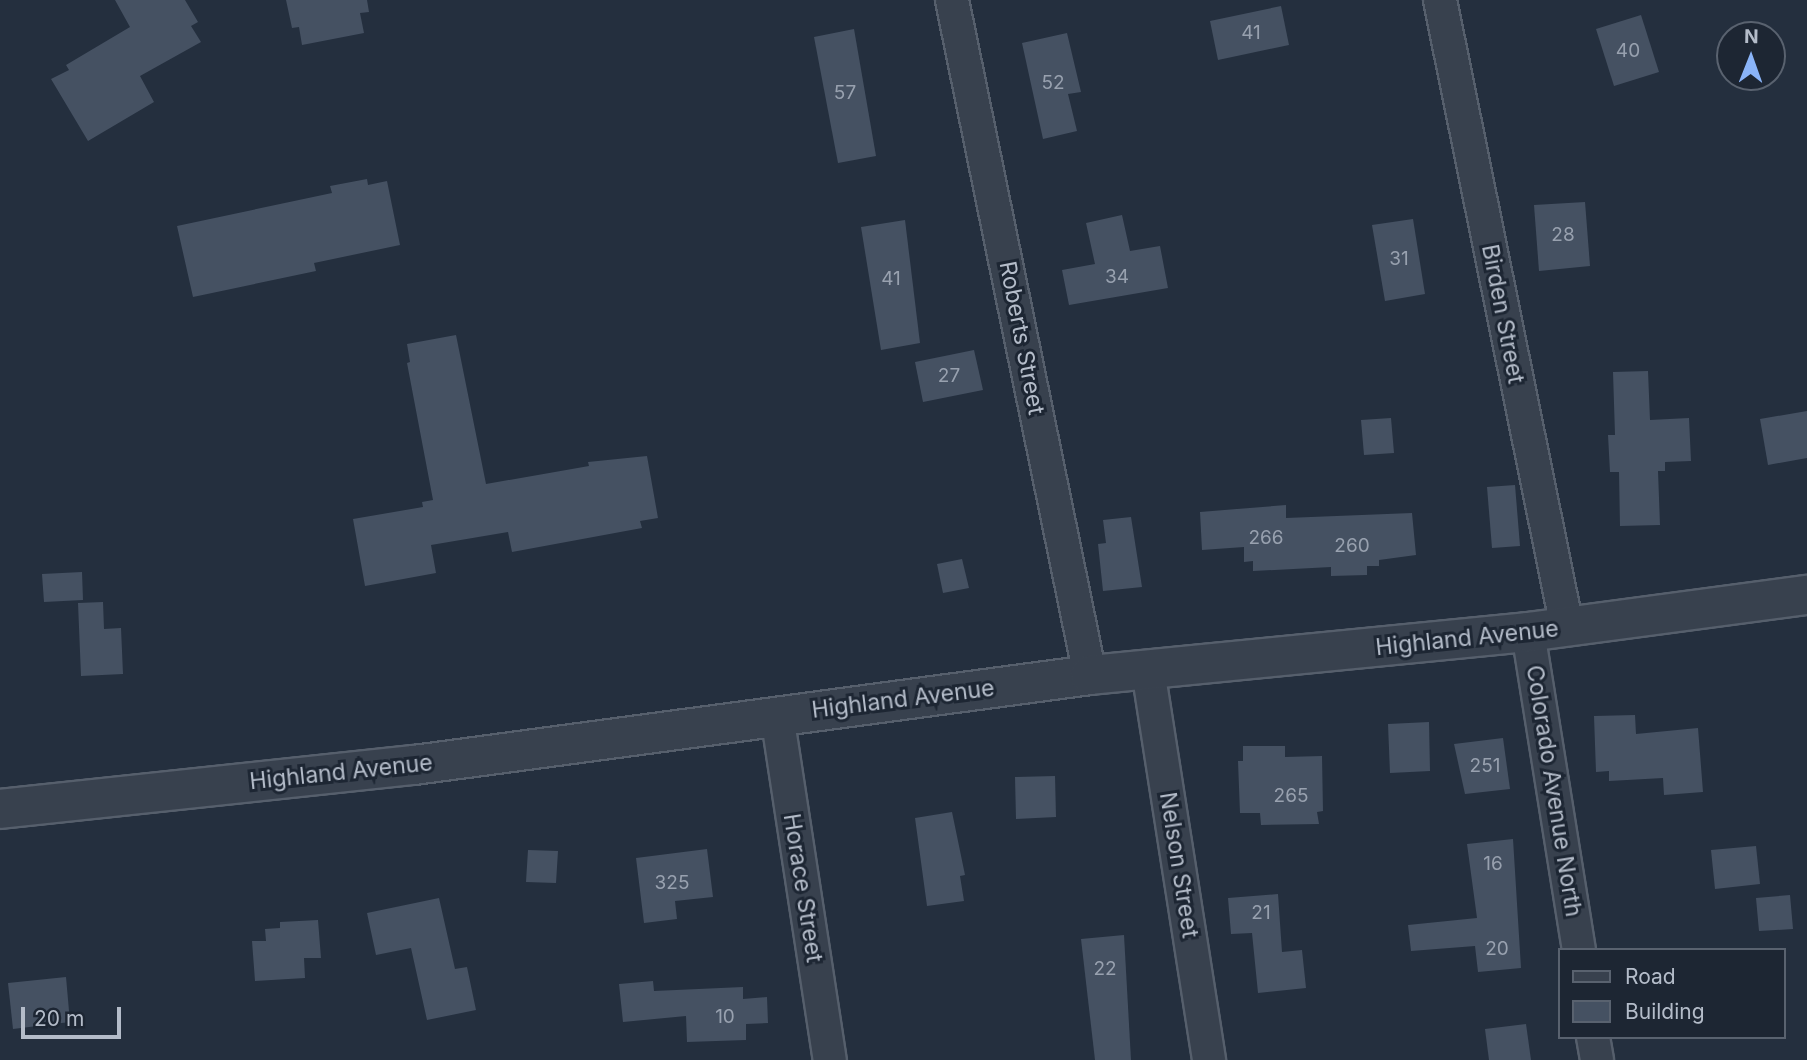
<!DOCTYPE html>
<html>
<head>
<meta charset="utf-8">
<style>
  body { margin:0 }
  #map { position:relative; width:1807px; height:1060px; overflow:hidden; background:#242f3e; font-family:Inter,sans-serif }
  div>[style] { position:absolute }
  .building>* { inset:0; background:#455162 }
  .roads { filter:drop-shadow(2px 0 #565f6c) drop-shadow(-2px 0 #565f6c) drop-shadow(0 2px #565f6c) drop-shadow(0 -2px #565f6c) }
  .minor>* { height:32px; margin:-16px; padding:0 16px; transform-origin:16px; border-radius:16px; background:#38414e }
  .tertiary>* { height:38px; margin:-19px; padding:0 19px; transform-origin:19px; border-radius:19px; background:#38414e }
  span { translate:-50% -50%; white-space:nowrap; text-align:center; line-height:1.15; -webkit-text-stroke:6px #1d2633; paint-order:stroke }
  .number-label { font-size:19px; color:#98a1af }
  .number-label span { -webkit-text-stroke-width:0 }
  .street-label { font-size:23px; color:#b4bcc9 }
  .legend { position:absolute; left:1558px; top:948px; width:228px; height:91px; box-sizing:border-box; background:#1d2633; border:2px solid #59626f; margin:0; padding:9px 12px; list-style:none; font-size:21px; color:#b4bcc9 }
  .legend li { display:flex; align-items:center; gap:14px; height:35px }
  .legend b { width:35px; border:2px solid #59626f }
  .north { position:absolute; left:1716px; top:21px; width:70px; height:70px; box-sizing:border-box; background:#1d2633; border:2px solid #59626f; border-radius:50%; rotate:1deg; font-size:19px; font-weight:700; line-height:28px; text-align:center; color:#b4bcc9 }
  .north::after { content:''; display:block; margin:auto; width:24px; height:32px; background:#8ab4f8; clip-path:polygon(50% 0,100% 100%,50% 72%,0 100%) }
  .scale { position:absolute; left:21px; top:1007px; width:100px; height:32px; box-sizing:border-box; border:4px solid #b4bcc9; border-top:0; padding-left:9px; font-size:21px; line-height:24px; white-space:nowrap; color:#b4bcc9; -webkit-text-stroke:5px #1d2633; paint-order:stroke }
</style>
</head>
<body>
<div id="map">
  <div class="building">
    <i style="clip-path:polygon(115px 0,185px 0,198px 22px,191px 26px,201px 42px,140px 76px,154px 102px,88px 141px,51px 79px,69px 70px,66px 65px,130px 27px)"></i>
    <i style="clip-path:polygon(286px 0,367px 0,369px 12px,360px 13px,364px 33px,302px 45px,299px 27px,292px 28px)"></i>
    <i style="clip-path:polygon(1281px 6px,1289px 45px,1218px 60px,1210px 21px)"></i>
    <i style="clip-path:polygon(1641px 15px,1659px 72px,1614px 86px,1596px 29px)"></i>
    <i style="clip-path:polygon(854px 29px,876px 156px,838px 163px,814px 37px)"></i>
    <i style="clip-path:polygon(1067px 33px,1081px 92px,1068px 94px,1077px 131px,1043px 139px,1022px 43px)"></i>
    <i style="clip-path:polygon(367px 179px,368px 185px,387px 181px,400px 245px,314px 263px,316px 271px,193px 297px,177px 226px,332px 193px,330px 186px)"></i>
    <i style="clip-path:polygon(1585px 202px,1590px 266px,1539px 271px,1534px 205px)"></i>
    <i style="clip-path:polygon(1122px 215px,1130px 251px,1160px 246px,1168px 288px,1069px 305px,1062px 270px,1095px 264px,1086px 223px)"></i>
    <i style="clip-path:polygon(1413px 219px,1425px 294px,1385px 301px,1372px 225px)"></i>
    <i style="clip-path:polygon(905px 220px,920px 343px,881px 350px,861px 227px)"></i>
    <i style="clip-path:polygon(456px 335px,486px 484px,589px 466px,588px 462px,647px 456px,658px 518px,640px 521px,642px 528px,512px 552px,508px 532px,431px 545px,436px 573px,365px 586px,353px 519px,423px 507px,422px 502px,433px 500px,407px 363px,410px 362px,407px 344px)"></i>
    <i style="clip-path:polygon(974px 350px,983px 390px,923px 402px,915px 362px)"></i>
    <i style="clip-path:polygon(1648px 371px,1650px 420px,1689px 418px,1691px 461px,1665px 462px,1665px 471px,1658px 471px,1660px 525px,1620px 526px,1619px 472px,1610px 472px,1608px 435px,1615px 435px,1613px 372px)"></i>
    <i style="clip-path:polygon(1807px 411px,1807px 458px,1768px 465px,1760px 419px)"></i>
    <i style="clip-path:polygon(1391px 418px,1394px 453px,1364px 455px,1361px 420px)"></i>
    <i style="clip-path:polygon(1515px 485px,1520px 546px,1492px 548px,1487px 487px)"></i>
    <i style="clip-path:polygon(1286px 505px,1286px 518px,1412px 513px,1416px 555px,1379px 560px,1379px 566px,1367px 566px,1367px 575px,1331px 576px,1331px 567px,1253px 571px,1253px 561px,1244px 562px,1244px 547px,1202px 550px,1200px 512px)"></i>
    <i style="clip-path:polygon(1131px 517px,1142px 587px,1103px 591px,1098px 544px,1106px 543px,1103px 520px)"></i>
    <i style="clip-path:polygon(962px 559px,969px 588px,943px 593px,937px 564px)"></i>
    <i style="clip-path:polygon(82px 572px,83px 600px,44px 602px,42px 574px)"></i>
    <i style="clip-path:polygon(103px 602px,104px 629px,121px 628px,123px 674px,81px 676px,78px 603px)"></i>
    <i style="clip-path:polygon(1635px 715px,1636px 734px,1698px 728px,1703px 792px,1664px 795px,1663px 778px,1609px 781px,1609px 771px,1596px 772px,1594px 716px)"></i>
    <i style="clip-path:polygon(1429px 722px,1430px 771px,1390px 773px,1388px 724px)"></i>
    <i style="clip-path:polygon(1503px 738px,1510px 789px,1465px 794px,1454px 744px)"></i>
    <i style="clip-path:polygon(1243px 746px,1285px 746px,1285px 757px,1322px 756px,1323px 811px,1317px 812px,1319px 824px,1261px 825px,1260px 813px,1240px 813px,1238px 761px,1243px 761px)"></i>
    <i style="clip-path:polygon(1055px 776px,1056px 817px,1016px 819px,1015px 777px)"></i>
    <i style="clip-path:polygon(952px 812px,965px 875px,960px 876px,964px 901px,927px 906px,915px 818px)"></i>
    <i style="clip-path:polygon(1513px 839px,1521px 968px,1478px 972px,1475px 946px,1411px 951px,1408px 925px,1477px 918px,1467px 844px)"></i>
    <i style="clip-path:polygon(1756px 846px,1760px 884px,1715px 889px,1711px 850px)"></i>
    <i style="clip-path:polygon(707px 849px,713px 897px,675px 901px,677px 919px,644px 923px,636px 858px)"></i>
    <i style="clip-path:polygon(528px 850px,558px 851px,556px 883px,526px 882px)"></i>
    <i style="clip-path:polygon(1278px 894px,1282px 952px,1302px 950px,1306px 988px,1258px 993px,1252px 933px,1231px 934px,1228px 898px)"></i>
    <i style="clip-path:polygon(1790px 895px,1793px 929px,1759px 931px,1756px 898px)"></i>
    <i style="clip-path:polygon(439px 898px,455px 969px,467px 967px,476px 1010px,427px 1020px,411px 948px,376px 955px,367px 913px)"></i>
    <i style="clip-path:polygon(318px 920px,321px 958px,304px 958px,305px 978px,255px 981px,252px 941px,266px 941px,265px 929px,280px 928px,280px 922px)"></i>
    <i style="clip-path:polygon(1124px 935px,1131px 1060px,1095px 1060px,1081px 939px)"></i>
    <i style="clip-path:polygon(66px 977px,70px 1022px,13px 1029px,8px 983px)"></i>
    <i style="clip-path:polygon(653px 981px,654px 991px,743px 987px,743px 999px,767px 997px,768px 1023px,746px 1024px,746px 1040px,687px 1042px,686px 1016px,623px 1022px,619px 984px)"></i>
    <i style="clip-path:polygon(1526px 1024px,1531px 1060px,1489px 1060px,1485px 1029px)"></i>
  </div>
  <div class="roads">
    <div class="minor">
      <i style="left:952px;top:0;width:689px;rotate:78.45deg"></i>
      <i style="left:1440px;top:0;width:640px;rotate:78.55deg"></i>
      <i style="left:1528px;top:632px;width:322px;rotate:80.9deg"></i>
      <i style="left:1148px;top:670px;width:395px;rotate:81.1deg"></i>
      <i style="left:777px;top:715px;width:349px;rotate:81.3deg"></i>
      <i style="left:1593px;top:1037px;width:23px;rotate:80deg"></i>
    </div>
    <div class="tertiary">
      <i style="left:0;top:809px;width:416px;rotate:-6.1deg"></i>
      <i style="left:414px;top:765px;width:682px;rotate:-7.58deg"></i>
      <i style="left:1090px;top:675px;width:440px;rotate:-5.6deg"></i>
      <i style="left:1528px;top:632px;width:281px;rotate:-7.6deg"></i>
    </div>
  </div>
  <div class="number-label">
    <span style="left:1251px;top:33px">41</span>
    <span style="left:1628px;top:51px">40</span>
    <span style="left:1053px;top:83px">52</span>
    <span style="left:845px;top:93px">57</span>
    <span style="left:1563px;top:235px">28</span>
    <span style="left:1399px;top:259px">31</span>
    <span style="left:1117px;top:277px">34</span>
    <span style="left:891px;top:279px">41</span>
    <span style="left:949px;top:376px">27</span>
    <span style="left:1266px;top:538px">266</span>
    <span style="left:1352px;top:546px">260</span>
    <span style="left:1485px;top:766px">251</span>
    <span style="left:1291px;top:796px">265</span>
    <span style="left:1493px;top:864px">16</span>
    <span style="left:672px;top:883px">325</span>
    <span style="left:1261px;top:913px">21</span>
    <span style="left:1497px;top:949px">20</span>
    <span style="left:1105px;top:969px">22</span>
    <span style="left:725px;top:1017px">10</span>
  </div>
  <div class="street-label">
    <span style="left:1503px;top:314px;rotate:79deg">Birden Street</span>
    <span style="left:1022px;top:338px;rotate:79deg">Roberts Street</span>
    <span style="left:1467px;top:638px;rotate:-6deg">Highland Avenue</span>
    <span style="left:903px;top:699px;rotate:-7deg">Highland Avenue</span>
    <span style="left:341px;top:772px;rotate:-6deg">Highland Avenue</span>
    <span style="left:1554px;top:791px;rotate:81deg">Colorado Avenue North</span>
    <span style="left:1179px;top:865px;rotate:81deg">Nelson Street</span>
    <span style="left:803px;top:888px;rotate:81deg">Horace Street</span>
  </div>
  <ul class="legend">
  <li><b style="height:9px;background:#38414e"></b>Road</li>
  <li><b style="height:19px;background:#455162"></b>Building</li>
  </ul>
  <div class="north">N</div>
  <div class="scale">20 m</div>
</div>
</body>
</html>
